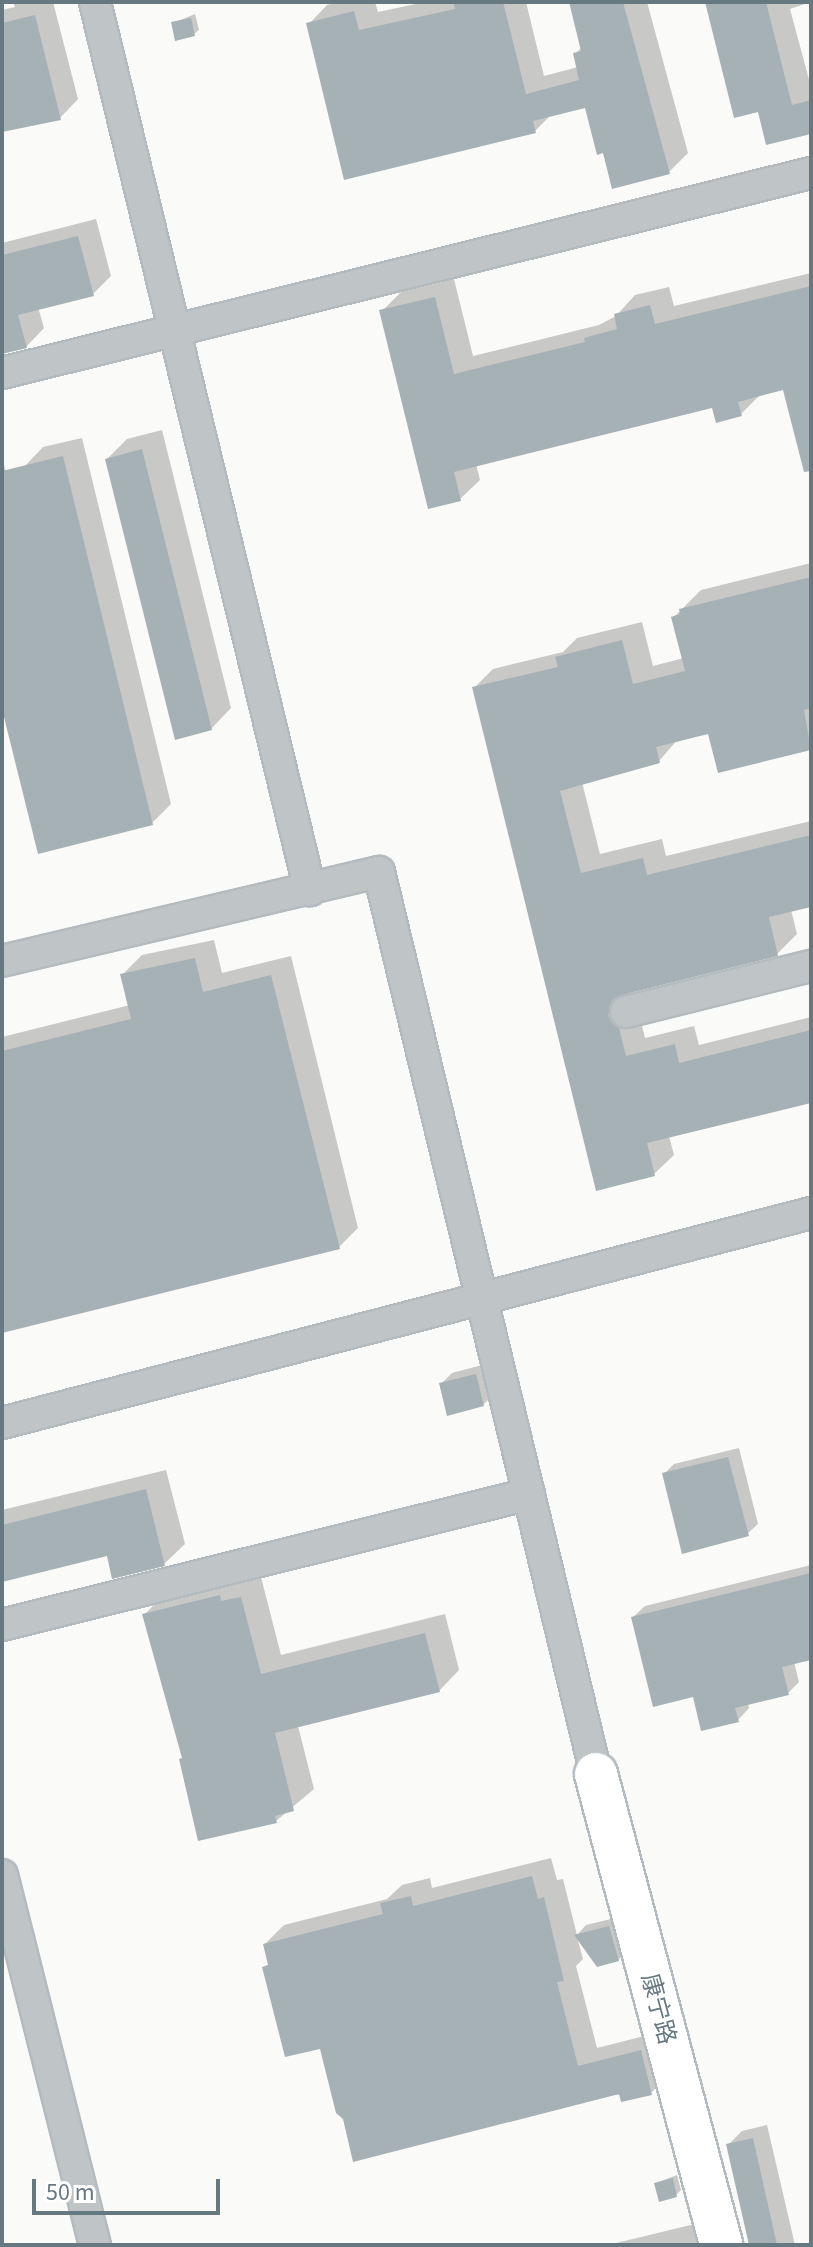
<!DOCTYPE html>
<html>
<head>
<meta charset="utf-8">
<style>
  body { margin:0 }
  #map { position:relative; width:813px; height:2247px; overflow:hidden; background:#fafaf8; font-family:"Source Sans 3","Noto Sans SC",sans-serif }
  div>[style] { position:absolute }
  .shadow>* { inset:0; background:#0003 }
  .building>* { inset:0; background:#a6b1b5 }
  .roads { filter:drop-shadow(2px 0 #b4bbbe) drop-shadow(-2px 0 #b4bbbe) drop-shadow(0 2px #b4bbbe) drop-shadow(0 -2px #b4bbbe) }
  .street>* { height:30px; margin:-15px; padding:0 15px; transform-origin:15px; border-radius:15px; background:#bfc5c7 }
  .secondary>* { height:42px; margin:-21px; padding:0 21px; transform-origin:21px; border-radius:21px; background:#fff }
  span { translate:-50% -50%; white-space:nowrap; text-align:center; line-height:1.15; -webkit-text-stroke:8px #fff; paint-order:stroke }
  .street-label { font-size:24px; color:#667981 }
  .frame { position:absolute; inset:0; border:4px solid #667981; pointer-events:none }
  .scale { position:absolute; left:32px; top:2179px; width:188px; height:36px; box-sizing:border-box; border:4px solid #667981; border-top:0; padding-left:10px; font-size:24px; line-height:28px; white-space:nowrap; color:#667981; -webkit-text-stroke:6px #fff; paint-order:stroke }
</style>
</head>
<body>
<div id="map">
  <div class="shadow">
    <i style="clip-path:polygon(13px 2px,53px 2px,78px 99px,60px 118px,2px 131px,2px 10px,15px 7px)"></i>
    <i style="clip-path:polygon(339px 2px,375px 2px,378px 12px,425px 2px,526px 2px,544px 76px,578px 67px,575px 54px,582px 47px,571px 2px,647px 2px,688px 153px,669px 172px,604px 150px,587px 105px,551px 115px,535px 131px,309px 24px,327px 5px)"></i>
    <i style="clip-path:polygon(707px 2px,811px 2px,790px 9px,811px 87px,811px 132px,759px 110px)"></i>
    <i style="clip-path:polygon(195px 14px,199px 30px,194px 34px,173px 23px)"></i>
    <i style="clip-path:polygon(96px 219px,111px 276px,93px 294px,38px 307px,44px 328px,26px 347px,2px 352px,2px 243px)"></i>
    <i style="clip-path:polygon(811px 273px,811px 446px,785px 388px,760px 395px,740px 415px,714px 406px,476px 464px,480px 480px,460px 499px,382px 311px,401px 292px,454px 279px,473px 356px,599px 325px,616px 316px,635px 295px,669px 287px,674px 306px)"></i>
    <i style="clip-path:polygon(162px 430px,231px 708px,211px 729px,107px 459px,127px 439px)"></i>
    <i style="clip-path:polygon(82px 438px,171px 804px,152px 823px,2px 703px,2px 458px,43px 599px,24px 467px,43px 447px)"></i>
    <i style="clip-path:polygon(811px 563px,811px 748px,719px 770px,709px 732px,678px 739px,659px 761px,582px 782px,600px 854px,662px 839px,666px 856px,811px 821px,811px 905px,791px 910px,797px 934px,777px 954px,628px 991px,628px 997px,638px 1009px,645px 1038px,694px 1026px,699px 1045px,811px 1017px,811px 1101px,669px 1136px,674px 1155px,654px 1174px,474px 688px,493px 669px,563px 652px,577px 638px,642px 622px,653px 666px,684px 658px,674px 617px,701px 590px)"></i>
    <i style="clip-path:polygon(214px 940px,222px 973px,291px 956px,358px 1228px,339px 1247px,2px 1331px,2px 1037px,130px 1005px,122px 975px,142px 955px)"></i>
    <i style="clip-path:polygon(486px 1364px,494px 1394px,483px 1405px,441px 1384px,452px 1373px)"></i>
    <i style="clip-path:polygon(739px 1448px,758px 1524px,747px 1534px,664px 1474px,674px 1464px)"></i>
    <i style="clip-path:polygon(166px 1470px,185px 1544px,164px 1564px,109px 1554px,2px 1580px,2px 1510px)"></i>
    <i style="clip-path:polygon(811px 1565px,811px 1658px,794px 1662px,799px 1682px,788px 1693px,748px 1703px,749px 1708px,738px 1720px,694px 1695px,633px 1617px,645px 1606px)"></i>
    <i style="clip-path:polygon(240px 1576px,241px 1582px,261px 1577px,281px 1655px,445px 1614px,459px 1670px,439px 1691px,298px 1726px,314px 1789px,276px 1821px,184px 1756px,145px 1614px,165px 1594px)"></i>
    <i style="clip-path:polygon(551px 1858px,557px 1880px,563px 1879px,577px 1935px,586px 1925px,619px 1917px,629px 1949px,618px 1960px,577px 1937px,583px 1959px,576px 1966px,597px 2048px,660px 2032px,670px 2073px,651px 2093px,341px 2110px,321px 2046px,265px 1967px,270px 1963px,265px 1944px,284px 1925px,387px 1899px,402px 1885px,430px 1878px,432px 1888px)"></i>
    <i style="clip-path:polygon(767px 2125px,795px 2245px,752px 2245px,728px 2145px,742px 2131px)"></i>
    <i style="clip-path:polygon(677px 2175px,681px 2190px,676px 2195px,656px 2183px)"></i>
    <i style="clip-path:polygon(703px 2222px,709px 2245px,608px 2245px)"></i>
  </div>
  <div class="building">
    <i style="clip-path:polygon(453px 2px,503px 2px,526px 94px,579px 80px,573px 53px,581px 51px,569px 2px,623px 2px,670px 174px,612px 189px,603px 153px,597px 155px,585px 108px,533px 121px,536px 133px,344px 180px,306px 23px,354px 11px,359px 30px,455px 9px)"></i>
    <i style="clip-path:polygon(705px 2px,766px 2px,792px 105px,811px 100px,811px 134px,766px 145px,758px 112px,734px 118px)"></i>
    <i style="clip-path:polygon(35px 15px,61px 120px,2px 132px,2px 23px)"></i>
    <i style="clip-path:polygon(191px 18px,195px 36px,175px 41px,171px 22px)"></i>
    <i style="clip-path:polygon(78px 236px,94px 296px,18px 315px,27px 348px,2px 354px,2px 255px)"></i>
    <i style="clip-path:polygon(811px 286px,811px 471px,804px 472px,783px 390px,738px 402px,742px 416px,716px 423px,712px 408px,454px 472px,461px 501px,428px 509px,379px 310px,435px 297px,454px 374px,585px 342px,584px 338px,617px 329px,614px 314px,650px 305px,655px 324px)"></i>
    <i style="clip-path:polygon(142px 449px,212px 730px,175px 740px,105px 459px)"></i>
    <i style="clip-path:polygon(63px 456px,153px 825px,38px 854px,2px 709px,2px 471px)"></i>
    <i style="clip-path:polygon(811px 577px,811px 708px,804px 710px,811px 750px,718px 773px,708px 734px,656px 747px,660px 763px,560px 791px,581px 873px,643px 858px,647px 875px,811px 835px,811px 907px,769px 917px,778px 956px,622px 995px,613px 1000px,608px 1016px,619px 1028px,626px 1056px,675px 1044px,679px 1063px,811px 1030px,811px 1103px,647px 1143px,655px 1176px,596px 1191px,472px 687px,558px 667px,555px 657px,622px 640px,633px 684px,685px 671px,671px 617px,680px 614px,679px 609px)"></i>
    <i style="clip-path:polygon(195px 958px,203px 992px,271px 975px,340px 1249px,2px 1333px,2px 1051px,131px 1019px,120px 974px)"></i>
    <i style="clip-path:polygon(476px 1374px,484px 1406px,447px 1416px,439px 1383px)"></i>
    <i style="clip-path:polygon(728px 1457px,749px 1536px,682px 1554px,662px 1473px)"></i>
    <i style="clip-path:polygon(146px 1489px,165px 1566px,112px 1579px,107px 1556px,2px 1582px,2px 1525px)"></i>
    <i style="clip-path:polygon(811px 1573px,811px 1660px,782px 1667px,789px 1695px,735px 1708px,739px 1722px,701px 1731px,693px 1697px,653px 1707px,631px 1617px)"></i>
    <i style="clip-path:polygon(220px 1595px,221px 1601px,241px 1597px,261px 1674px,425px 1633px,440px 1692px,275px 1733px,294px 1811px,275px 1816px,277px 1823px,198px 1841px,179px 1759px,182px 1758px,142px 1614px)"></i>
    <i style="clip-path:polygon(532px 1876px,538px 1899px,544px 1897px,564px 1981px,557px 1982px,578px 2066px,641px 2050px,652px 2095px,621px 2102px,619px 2094px,353px 2162px,343px 2119px,336px 2113px,320px 2049px,285px 2057px,262px 1967px,268px 1965px,263px 1944px,383px 1914px,380px 1903px,411px 1896px,413px 1906px)"></i>
    <i style="clip-path:polygon(609px 1926px,619px 1961px,597px 1967px,574px 1935px)"></i>
    <i style="clip-path:polygon(753px 2138px,777px 2245px,749px 2245px,726px 2144px)"></i>
    <i style="clip-path:polygon(673px 2178px,677px 2197px,659px 2202px,654px 2183px)"></i>
  </div>
  <div class="roads">
    <div class="street">
      <i style="left:95px;top:2px;width:914px;rotate:76.39deg"></i>
      <i style="left:2px;top:373px;width:833px;rotate:-13.89deg"></i>
      <i style="left:2px;top:961px;width:387px;rotate:-13.3deg"></i>
      <i style="left:379px;top:872px;width:928px;rotate:76.47deg"></i>
      <i style="left:626px;top:1012px;width:191px;rotate:-14deg"></i>
      <i style="left:2px;top:1423px;width:836px;rotate:-14.55deg"></i>
      <i style="left:2px;top:1625px;width:543px;rotate:-13.96deg"></i>
      <i style="left:2px;top:1875px;width:382px;rotate:75.9deg"></i>
    </div>
    <div class="secondary">
      <i style="left:596px;top:1774px;width:487px;rotate:75.1deg"></i>
    </div>
  </div>
  <div class="street-label">
    <span style="left:658px;top:2009px;rotate:75deg">康宁路</span>
  </div>
  <div class="frame"></div>
  <div class="scale">50 m</div>
</div>
</body>
</html>
